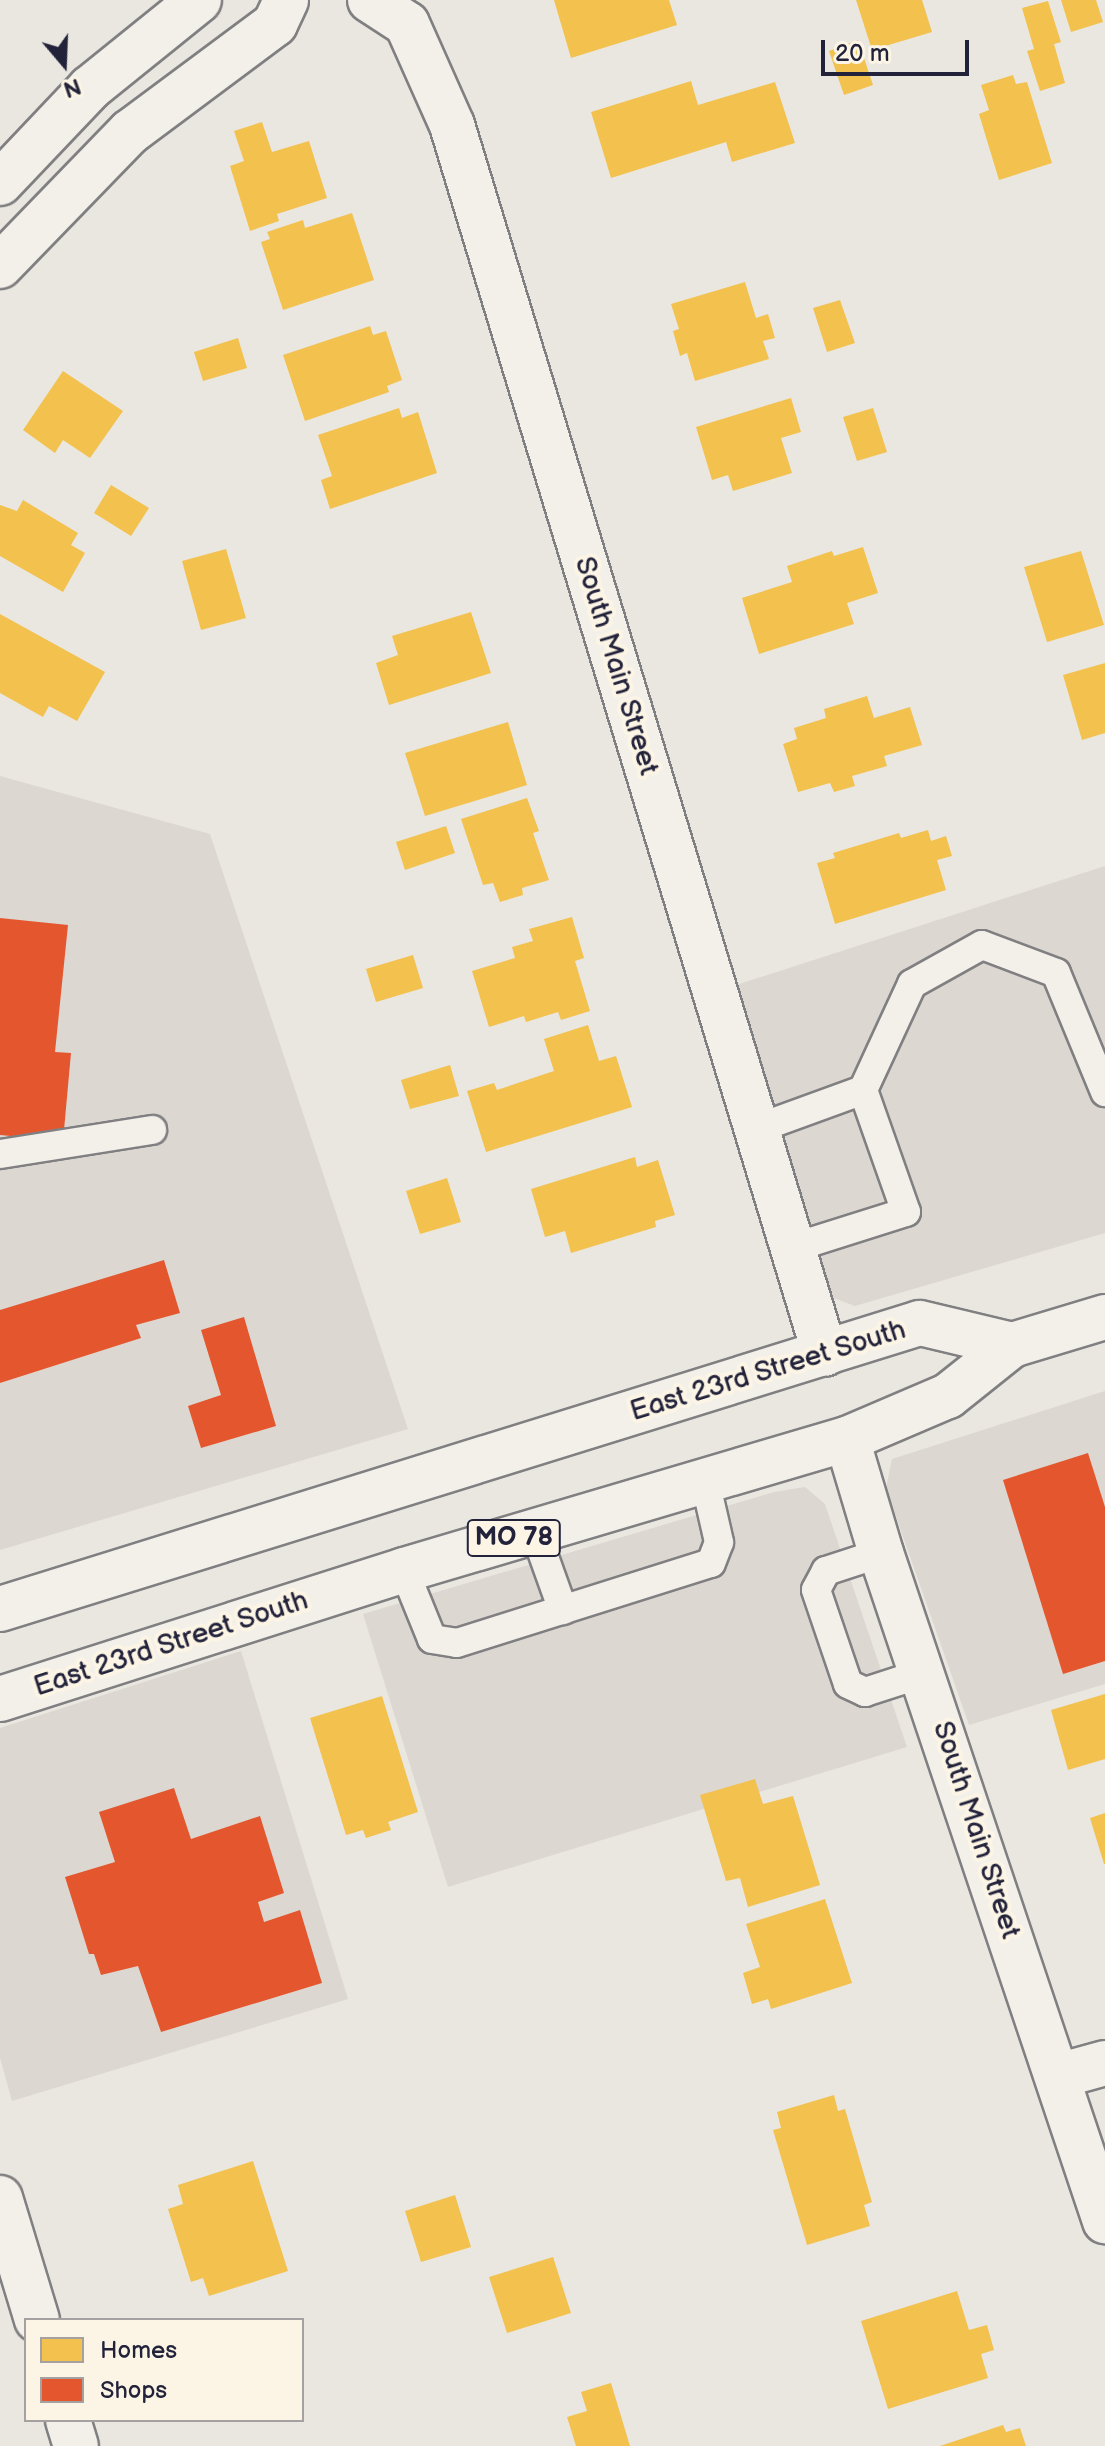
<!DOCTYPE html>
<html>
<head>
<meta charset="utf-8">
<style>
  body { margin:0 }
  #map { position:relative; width:1105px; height:2446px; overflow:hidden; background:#eae7e0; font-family:"Balsamiq Sans",sans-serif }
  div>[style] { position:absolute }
  .built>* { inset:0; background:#dcd7d1 }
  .homes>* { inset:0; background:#f2c14e }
  .shops>* { inset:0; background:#e4572e }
  .roads { filter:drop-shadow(2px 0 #807f81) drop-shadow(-2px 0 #807f81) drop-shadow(0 2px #807f81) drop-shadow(0 -2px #807f81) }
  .lane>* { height:28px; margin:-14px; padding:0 14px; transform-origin:14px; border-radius:14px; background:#f3f0ea }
  .street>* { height:44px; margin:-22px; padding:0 22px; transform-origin:22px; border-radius:22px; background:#f3f0ea }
  .primary>* { height:44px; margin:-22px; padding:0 22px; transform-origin:22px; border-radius:22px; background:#f3f0ea }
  span { translate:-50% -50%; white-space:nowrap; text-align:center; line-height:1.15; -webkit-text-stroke:8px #fcf5e5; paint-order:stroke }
  .shield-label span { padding:2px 6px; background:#fcf5e5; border:2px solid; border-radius:6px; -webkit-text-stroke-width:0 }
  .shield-label { font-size:26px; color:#22223b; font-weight:700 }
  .street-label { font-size:28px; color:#22223b }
  .legend { position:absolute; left:24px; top:2318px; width:280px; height:104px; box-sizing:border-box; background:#fcf5e5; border:2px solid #a5a1a1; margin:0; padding:10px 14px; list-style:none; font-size:24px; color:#22223b }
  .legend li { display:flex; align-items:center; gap:16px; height:40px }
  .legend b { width:40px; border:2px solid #a5a1a1 }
  .north { position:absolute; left:24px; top:24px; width:80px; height:80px; -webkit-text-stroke:6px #fcf5e5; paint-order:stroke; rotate:161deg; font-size:22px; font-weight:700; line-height:32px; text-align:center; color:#22223b }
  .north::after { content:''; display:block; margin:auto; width:28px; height:36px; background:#22223b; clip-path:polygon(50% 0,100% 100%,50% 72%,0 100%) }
  .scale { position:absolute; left:821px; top:40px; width:148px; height:36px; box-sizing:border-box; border:4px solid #22223b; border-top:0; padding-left:10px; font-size:24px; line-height:28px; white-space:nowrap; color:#22223b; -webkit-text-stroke:6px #fcf5e5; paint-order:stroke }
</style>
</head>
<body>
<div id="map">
  <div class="built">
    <i style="clip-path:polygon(0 776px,210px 834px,408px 1429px,0 1550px)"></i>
    <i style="clip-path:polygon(1105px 866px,1105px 1233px,855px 1306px,831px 1297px,733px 986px)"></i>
    <i style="clip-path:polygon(1105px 1391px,1105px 1684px,969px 1725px,886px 1488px,892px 1459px)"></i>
    <i style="clip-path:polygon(805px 1487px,825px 1504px,907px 1747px,448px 1887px,363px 1614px,774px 1492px)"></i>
    <i style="clip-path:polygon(241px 1651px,348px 1999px,12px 2101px,0 2058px,0 1728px)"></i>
  </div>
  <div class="homes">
    <i style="clip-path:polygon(554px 0,669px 0,677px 25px,571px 58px)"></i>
    <i style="clip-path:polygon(856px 0,922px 0,932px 32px,872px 50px)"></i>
    <i style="clip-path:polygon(1061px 0,1096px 0,1103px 22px,1071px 32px)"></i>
    <i style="clip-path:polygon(1048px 1px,1061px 42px,1054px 44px,1065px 83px,1040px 91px,1027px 51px,1034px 49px,1022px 8px)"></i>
    <i style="clip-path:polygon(858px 40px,873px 85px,844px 95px,829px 51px)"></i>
    <i style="clip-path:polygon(1013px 75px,1016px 84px,1027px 82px,1052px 163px,999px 180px,979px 114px,989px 110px,981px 85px)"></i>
    <i style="clip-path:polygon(691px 81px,698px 105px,775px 82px,795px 143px,732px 162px,726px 142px,611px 178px,591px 112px)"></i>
    <i style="clip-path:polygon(262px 122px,272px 152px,309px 141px,327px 198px,277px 214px,279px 221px,250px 231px,230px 166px,244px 161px,234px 131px)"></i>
    <i style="clip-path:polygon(352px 213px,374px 280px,283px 310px,261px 242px,270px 239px,267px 232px,303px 220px,305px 228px)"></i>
    <i style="clip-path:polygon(745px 282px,756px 318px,768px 314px,775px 338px,763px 341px,769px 359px,695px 381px,687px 353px,680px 356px,673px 331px,679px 329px,671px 304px)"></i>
    <i style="clip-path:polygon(840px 300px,855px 343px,827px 352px,813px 308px)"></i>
    <i style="clip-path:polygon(370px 326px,373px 335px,386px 331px,402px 380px,387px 386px,389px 392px,305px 421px,283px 355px)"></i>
    <i style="clip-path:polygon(238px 338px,247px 368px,203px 381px,194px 352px)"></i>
    <i style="clip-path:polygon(63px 371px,123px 411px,90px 458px,63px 440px,55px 453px,23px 430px)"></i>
    <i style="clip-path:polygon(791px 398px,801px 432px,781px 438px,792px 473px,733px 491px,728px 475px,712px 480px,696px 427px)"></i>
    <i style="clip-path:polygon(399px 408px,402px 418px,418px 412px,437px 473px,330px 509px,321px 480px,332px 476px,318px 435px)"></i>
    <i style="clip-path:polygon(873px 408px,887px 452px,857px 461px,843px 417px)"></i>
    <i style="clip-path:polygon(111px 485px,149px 508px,131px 536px,94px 513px)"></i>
    <i style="clip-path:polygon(23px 500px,78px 533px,71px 545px,85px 553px,63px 592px,0 556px,0 505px,17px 511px)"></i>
    <i style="clip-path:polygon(863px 547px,878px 593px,847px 603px,854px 624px,759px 654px,742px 598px,792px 582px,787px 566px,832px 551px,834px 556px)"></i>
    <i style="clip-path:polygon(226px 549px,246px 618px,201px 630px,182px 561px)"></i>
    <i style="clip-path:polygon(1081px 551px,1104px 625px,1047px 642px,1024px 567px)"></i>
    <i style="clip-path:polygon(471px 612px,491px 673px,389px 705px,376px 663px,398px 655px,392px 636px)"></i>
    <i style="clip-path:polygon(0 614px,105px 672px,77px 721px,49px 706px,43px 717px,0 693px)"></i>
    <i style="clip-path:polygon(1105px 663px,1105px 733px,1082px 740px,1063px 675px)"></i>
    <i style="clip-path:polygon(867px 696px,874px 718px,910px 707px,922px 745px,884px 756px,887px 766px,852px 776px,855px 786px,834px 792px,830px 783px,798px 792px,783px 744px,797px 739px,794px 728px,826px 718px,824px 709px)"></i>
    <i style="clip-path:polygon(508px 722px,527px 785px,425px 816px,405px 753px)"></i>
    <i style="clip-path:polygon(527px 798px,539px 831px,533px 833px,549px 880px,522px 888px,523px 895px,500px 902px,493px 883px,483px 885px,461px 819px)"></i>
    <i style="clip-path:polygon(446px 826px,455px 853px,405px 870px,396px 842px)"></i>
    <i style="clip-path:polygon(928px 830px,931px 841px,946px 836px,952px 856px,937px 860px,946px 890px,835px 924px,817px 863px,835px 858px,833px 853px,899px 833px,901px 838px)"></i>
    <i style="clip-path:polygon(572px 917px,584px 958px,575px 961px,590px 1011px,561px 1020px,558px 1012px,526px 1022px,524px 1016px,489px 1027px,472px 971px,515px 958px,512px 947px,533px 941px,529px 929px)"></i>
    <i style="clip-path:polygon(413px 955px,423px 988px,376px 1002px,366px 969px)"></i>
    <i style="clip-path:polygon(588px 1025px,599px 1061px,616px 1056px,632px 1107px,486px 1152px,467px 1091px,494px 1083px,497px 1090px,554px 1071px,544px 1039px)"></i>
    <i style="clip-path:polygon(450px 1065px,459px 1096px,410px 1109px,401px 1080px)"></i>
    <i style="clip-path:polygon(635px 1157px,637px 1167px,658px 1160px,675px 1215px,655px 1221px,656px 1227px,571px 1253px,565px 1231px,545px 1237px,531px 1189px)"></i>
    <i style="clip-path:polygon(447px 1178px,461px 1222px,420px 1234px,406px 1191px)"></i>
    <i style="clip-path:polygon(1105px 1694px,1105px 1759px,1068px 1770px,1051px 1710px)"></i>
    <i style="clip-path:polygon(382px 1696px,418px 1812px,388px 1822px,391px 1830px,366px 1838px,363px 1830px,346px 1835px,310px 1718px)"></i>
    <i style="clip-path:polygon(755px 1779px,763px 1804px,793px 1796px,820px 1885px,748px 1907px,740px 1878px,726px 1881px,700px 1795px)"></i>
    <i style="clip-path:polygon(1105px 1813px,1105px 1864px,1104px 1864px,1090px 1818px)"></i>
    <i style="clip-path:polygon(825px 1899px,852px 1983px,771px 2009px,768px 1999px,752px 2004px,743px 1973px,760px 1967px,746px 1924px)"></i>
    <i style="clip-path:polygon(834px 2095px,838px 2111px,845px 2109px,872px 2202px,864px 2205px,870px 2226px,807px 2245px,773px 2130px,781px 2128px,777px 2112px)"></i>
    <i style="clip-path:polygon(253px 2161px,288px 2271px,209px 2296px,203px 2278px,191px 2282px,168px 2209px,183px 2204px,178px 2185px)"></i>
    <i style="clip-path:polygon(455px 2195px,471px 2247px,421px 2262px,405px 2211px)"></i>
    <i style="clip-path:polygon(553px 2257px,571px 2313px,507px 2333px,489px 2277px)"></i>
    <i style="clip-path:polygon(957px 2291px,969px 2330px,987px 2325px,994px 2350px,981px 2354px,988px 2378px,888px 2409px,861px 2321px)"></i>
    <i style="clip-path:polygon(611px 2383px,630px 2446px,576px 2446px,567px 2417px,587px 2411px,581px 2392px)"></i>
    <i style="clip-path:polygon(1003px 2425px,1006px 2432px,1020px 2428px,1026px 2446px,940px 2446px)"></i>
  </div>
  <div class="shops">
    <i style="clip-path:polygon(0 918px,68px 925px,55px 1052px,71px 1053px,63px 1141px,0 1135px)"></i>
    <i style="clip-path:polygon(164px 1260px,180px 1313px,136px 1325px,141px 1338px,0 1383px,0 1310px)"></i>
    <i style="clip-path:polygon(244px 1317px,276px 1426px,201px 1448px,188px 1406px,221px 1395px,201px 1330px)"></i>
    <i style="clip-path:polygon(1088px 1453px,1105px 1507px,1105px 1661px,1063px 1674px,1003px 1480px)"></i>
    <i style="clip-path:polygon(174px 1788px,191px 1839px,260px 1816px,284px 1893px,258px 1902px,264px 1922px,300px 1910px,322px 1983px,161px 2032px,138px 1966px,101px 1975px,94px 1954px,89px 1954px,65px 1877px,115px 1862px,99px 1812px)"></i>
  </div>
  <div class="roads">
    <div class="lane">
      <i style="left:863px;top:1090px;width:117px;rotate:-65.2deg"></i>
      <i style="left:912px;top:984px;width:80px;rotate:-29.1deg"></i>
      <i style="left:982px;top:945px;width:79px;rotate:20.7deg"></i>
      <i style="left:1056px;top:973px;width:129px;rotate:67.6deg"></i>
      <i style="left:756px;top:1129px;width:114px;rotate:-20deg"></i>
      <i style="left:863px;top:1090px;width:129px;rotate:70.6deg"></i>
      <i style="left:906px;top:1212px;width:120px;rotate:162.5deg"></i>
      <i style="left:0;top:1154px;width:154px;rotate:-9deg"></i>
      <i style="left:535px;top:1532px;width:83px;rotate:70.3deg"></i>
      <i style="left:881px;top:1553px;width:58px;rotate:161.9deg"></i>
      <i style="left:826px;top:1571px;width:21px;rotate:118deg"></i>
      <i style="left:816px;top:1590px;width:99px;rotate:71.2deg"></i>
      <i style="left:848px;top:1684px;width:19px;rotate:25deg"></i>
      <i style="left:865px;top:1692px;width:62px;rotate:-17.9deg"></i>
      <i style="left:404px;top:1570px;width:74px;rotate:67.9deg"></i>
      <i style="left:432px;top:1639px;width:25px;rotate:9deg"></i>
      <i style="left:457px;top:1643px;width:266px;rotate:-17.5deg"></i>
      <i style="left:711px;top:1563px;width:22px;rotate:-69deg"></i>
      <i style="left:719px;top:1542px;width:63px;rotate:-102.9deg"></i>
    </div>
    <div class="street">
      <i style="left:370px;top:0;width:44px;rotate:33deg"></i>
      <i style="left:407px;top:24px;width:111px;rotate:66deg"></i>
      <i style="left:452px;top:125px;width:1284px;rotate:73.12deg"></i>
      <i style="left:0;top:183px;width:131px;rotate:-46.5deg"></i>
      <i style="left:90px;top:88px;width:140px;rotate:-38.9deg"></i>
      <i style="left:0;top:266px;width:187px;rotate:-45.9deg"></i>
      <i style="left:130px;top:132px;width:181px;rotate:-36.7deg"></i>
      <i style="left:275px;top:24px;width:26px;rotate:-65deg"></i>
      <i style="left:847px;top:1439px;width:119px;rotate:73.4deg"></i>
      <i style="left:881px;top:1553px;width:705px;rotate:71.46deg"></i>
      <i style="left:1058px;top:2076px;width:49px;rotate:-15.5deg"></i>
    </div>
    <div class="primary">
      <i style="left:0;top:1609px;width:963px;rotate:-17.27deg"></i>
      <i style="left:920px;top:1323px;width:95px;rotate:13.4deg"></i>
      <i style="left:0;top:1699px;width:424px;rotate:-17.7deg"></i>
      <i style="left:404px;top:1570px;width:462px;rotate:-16.5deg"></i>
      <i style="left:847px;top:1439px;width:110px;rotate:-23.1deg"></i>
      <i style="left:948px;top:1396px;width:82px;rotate:-38.6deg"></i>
      <i style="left:1012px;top:1345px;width:97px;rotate:-16.8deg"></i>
      <i style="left:0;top:2198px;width:127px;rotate:73.1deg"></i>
      <i style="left:68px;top:2420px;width:27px;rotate:73deg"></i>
    </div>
  </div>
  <div class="shield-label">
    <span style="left:514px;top:1538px">MO 78</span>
  </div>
  <div class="street-label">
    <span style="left:616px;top:666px;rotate:73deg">South Main Street</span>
    <span style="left:768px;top:1371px;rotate:-17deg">East 23rd Street South</span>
    <span style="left:171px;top:1644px;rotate:-18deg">East 23rd Street South</span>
    <span style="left:976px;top:1830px;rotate:72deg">South Main Street</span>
  </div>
  <ul class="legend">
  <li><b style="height:22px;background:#f2c14e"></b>Homes</li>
  <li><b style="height:22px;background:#e4572e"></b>Shops</li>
  </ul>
  <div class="north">N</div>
  <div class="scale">20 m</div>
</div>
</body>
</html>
